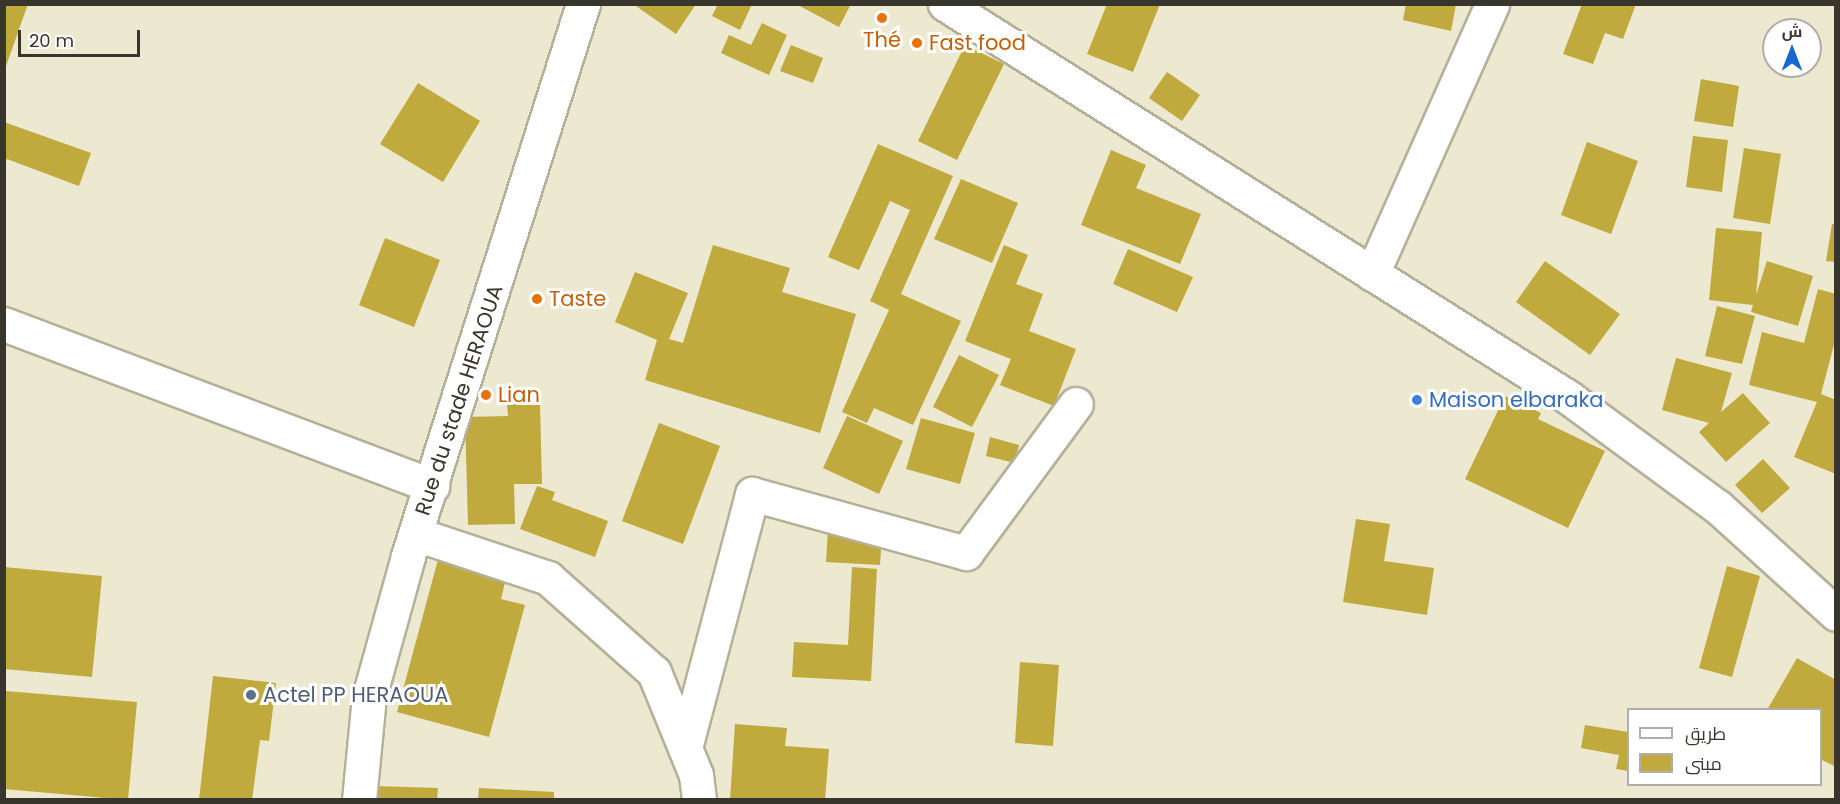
<!DOCTYPE html>
<html>
<head>
<meta charset="utf-8">
<style>
  body { margin:0 }
  #map { position:relative; width:1840px; height:804px; overflow:hidden; background:#ede8d0; font-family:Poppins,Cairo,sans-serif }
  div>[style] { position:absolute }
  .building>* { inset:0; background:#c0a93d }
  .roads { filter:drop-shadow(2px 0 #b5b099) drop-shadow(-2px 0 #b5b099) drop-shadow(0 2px #b5b099) drop-shadow(0 -2px #b5b099) }
  .street>* { height:33px; margin:-16.5px; padding:0 16.5px; transform-origin:16.5px; border-radius:16.5px; background:#fff }
  .secondary>* { height:33px; margin:-16.5px; padding:0 16.5px; transform-origin:16.5px; border-radius:16.5px; background:#fff }
  .dots>* { width:16px; height:16px; translate:-50% -50%; box-sizing:border-box; border:3px solid #fff; border-radius:50% }
  span { translate:-50% -50%; white-space:nowrap; text-align:center; line-height:1.15; -webkit-text-stroke:6px #fff; paint-order:stroke }
  .food-label { font-size:21px; color:#c56008 }
  .left { translate:0 -50%; text-align:left }
  .street-label { font-size:21px; color:#37352c }
  .shop-label { font-size:21px; color:#366cbe }
  .service-label { font-size:21px; color:#4e5e75 }
  .frame { position:absolute; inset:0; border:6px solid #37352c; pointer-events:none }
  .legend { position:absolute; left:1627px; top:708px; width:195px; height:78px; box-sizing:border-box; background:#fff; border:2px solid #afaeab; margin:0; padding:8px 10px; list-style:none; font-size:18px; color:#37352c }
  .legend li { display:flex; align-items:center; gap:12px; height:30px }
  .legend b { width:30px; border:2px solid #afaeab }
  .north { position:absolute; left:1762px; top:18px; width:60px; height:60px; box-sizing:border-box; background:#fff; border:2px solid #afaeab; border-radius:50%; rotate:0deg; font-size:16px; font-weight:700; line-height:24px; text-align:center; color:#37352c }
  .north::after { content:''; display:block; margin:auto; width:21px; height:27px; background:#1766d0; clip-path:polygon(50% 0,100% 100%,50% 72%,0 100%) }
  .scale { position:absolute; left:18px; top:30px; width:122px; height:27px; box-sizing:border-box; border:3px solid #37352c; border-top:0; padding-left:8px; font-size:18px; line-height:21px; white-space:nowrap; color:#37352c; -webkit-text-stroke:4px #fff; paint-order:stroke }
</style>
</head>
<body>
<div id="map">
  <div class="building">
    <i style="clip-path:polygon(4px 4px,28px 4px,5px 69px,4px 69px)"></i>
    <i style="clip-path:polygon(633px 4px,696px 4px,676px 34px)"></i>
    <i style="clip-path:polygon(718px 4px,752px 4px,740px 30px,712px 16px)"></i>
    <i style="clip-path:polygon(796px 4px,851px 4px,839px 27px)"></i>
    <i style="clip-path:polygon(1107px 4px,1160px 4px,1133px 72px,1087px 54px)"></i>
    <i style="clip-path:polygon(1406px 4px,1456px 4px,1451px 31px,1403px 20px)"></i>
    <i style="clip-path:polygon(1582px 4px,1636px 4px,1623px 39px,1605px 33px,1593px 64px,1563px 54px)"></i>
    <i style="clip-path:polygon(762px 23px,787px 35px,769px 75px,721px 53px,729px 35px,751px 45px)"></i>
    <i style="clip-path:polygon(791px 45px,823px 58px,813px 83px,780px 71px)"></i>
    <i style="clip-path:polygon(965px 45px,1004px 64px,957px 160px,918px 141px)"></i>
    <i style="clip-path:polygon(1167px 72px,1200px 95px,1182px 121px,1149px 98px)"></i>
    <i style="clip-path:polygon(1701px 79px,1739px 86px,1733px 127px,1694px 121px)"></i>
    <i style="clip-path:polygon(418px 83px,480px 121px,443px 182px,380px 144px)"></i>
    <i style="clip-path:polygon(4px 122px,91px 153px,79px 186px,7px 159px,4px 164px)"></i>
    <i style="clip-path:polygon(1693px 136px,1728px 140px,1722px 192px,1686px 187px)"></i>
    <i style="clip-path:polygon(1587px 142px,1638px 161px,1611px 234px,1561px 215px)"></i>
    <i style="clip-path:polygon(878px 144px,953px 176px,901px 294px,961px 321px,913px 425px,874px 408px,867px 423px,842px 412px,889px 310px,870px 301px,910px 210px,890px 201px,859px 270px,828px 257px)"></i>
    <i style="clip-path:polygon(1744px 148px,1781px 154px,1770px 224px,1733px 218px)"></i>
    <i style="clip-path:polygon(1111px 150px,1146px 165px,1136px 188px,1201px 214px,1180px 264px,1081px 225px)"></i>
    <i style="clip-path:polygon(961px 179px,1018px 203px,992px 263px,934px 239px)"></i>
    <i style="clip-path:polygon(1832px 224px,1836px 224px,1836px 262px,1826px 261px)"></i>
    <i style="clip-path:polygon(1716px 228px,1762px 232px,1756px 295px,1767px 261px,1813px 276px,1798px 326px,1751px 312px,1753px 305px,1709px 300px)"></i>
    <i style="clip-path:polygon(385px 238px,440px 260px,414px 327px,359px 305px)"></i>
    <i style="clip-path:polygon(713px 245px,790px 268px,782px 292px,856px 314px,820px 433px,645px 380px,657px 340px,615px 322px,635px 272px,688px 293px,669px 339px,683px 343px)"></i>
    <i style="clip-path:polygon(1004px 245px,1028px 255px,1016px 284px,1043px 294px,1029px 331px,1076px 349px,1054px 406px,1000px 385px,1011px 359px,965px 341px)"></i>
    <i style="clip-path:polygon(1128px 249px,1193px 277px,1177px 312px,1113px 284px)"></i>
    <i style="clip-path:polygon(1545px 261px,1620px 314px,1590px 355px,1516px 302px)"></i>
    <i style="clip-path:polygon(1818px 289px,1836px 294px,1836px 337px,1821px 394px,1836px 400px,1836px 474px,1794px 457px,1817px 402px,1749px 385px,1762px 332px,1804px 343px)"></i>
    <i style="clip-path:polygon(1717px 306px,1755px 316px,1742px 364px,1705px 356px)"></i>
    <i style="clip-path:polygon(959px 355px,999px 375px,972px 427px,933px 407px)"></i>
    <i style="clip-path:polygon(1676px 358px,1732px 373px,1721px 412px,1743px 393px,1770px 423px,1726px 462px,1699px 432px,1709px 423px,1662px 410px)"></i>
    <i style="clip-path:polygon(1505px 396px,1541px 413px,1538px 419px,1605px 451px,1568px 528px,1465px 479px)"></i>
    <i style="clip-path:polygon(507px 404px,540px 404px,542px 484px,514px 484px,515px 524px,468px 525px,465px 417px,508px 416px)"></i>
    <i style="clip-path:polygon(847px 416px,903px 441px,879px 494px,823px 468px)"></i>
    <i style="clip-path:polygon(921px 418px,975px 433px,960px 484px,906px 469px)"></i>
    <i style="clip-path:polygon(659px 423px,720px 446px,683px 544px,622px 521px)"></i>
    <i style="clip-path:polygon(990px 437px,1019px 445px,1015px 463px,986px 456px)"></i>
    <i style="clip-path:polygon(1763px 459px,1790px 488px,1762px 513px,1735px 485px)"></i>
    <i style="clip-path:polygon(537px 486px,555px 492px,552px 500px,608px 521px,595px 557px,520px 529px)"></i>
    <i style="clip-path:polygon(1356px 519px,1390px 524px,1384px 561px,1434px 568px,1427px 615px,1343px 602px)"></i>
    <i style="clip-path:polygon(828px 530px,882px 534px,880px 565px,826px 562px)"></i>
    <i style="clip-path:polygon(440px 552px,508px 570px,501px 599px,525px 605px,489px 737px,397px 712px)"></i>
    <i style="clip-path:polygon(1727px 566px,1760px 576px,1732px 677px,1699px 668px)"></i>
    <i style="clip-path:polygon(4px 567px,102px 576px,92px 677px,4px 669px)"></i>
    <i style="clip-path:polygon(852px 567px,877px 569px,871px 681px,792px 677px,794px 642px,848px 645px)"></i>
    <i style="clip-path:polygon(1797px 658px,1836px 680px,1836px 767px,1820px 759px,1820px 710px,1767px 710px)"></i>
    <i style="clip-path:polygon(1020px 662px,1059px 665px,1053px 746px,1015px 743px)"></i>
    <i style="clip-path:polygon(213px 676px,276px 683px,269px 741px,260px 740px,252px 800px,199px 800px)"></i>
    <i style="clip-path:polygon(4px 680px,6px 691px,137px 702px,128px 800px,4px 789px)"></i>
    <i style="clip-path:polygon(735px 724px,787px 728px,785px 746px,829px 749px,825px 800px,730px 800px)"></i>
    <i style="clip-path:polygon(1585px 725px,1628px 732px,1628px 771px,1616px 769px,1619px 755px,1581px 748px)"></i>
    <i style="clip-path:polygon(375px 786px,438px 788px,437px 800px,374px 800px)"></i>
    <i style="clip-path:polygon(479px 788px,554px 792px,554px 800px,478px 800px)"></i>
  </div>
  <div class="roads">
    <div class="street">
      <i style="left:1372px;top:274px;width:295px;rotate:-66deg"></i>
      <i style="left:4px;top:324px;width:458px;rotate:20.7deg"></i>
      <i style="left:416px;top:534px;width:139px;rotate:18.4deg"></i>
      <i style="left:548px;top:578px;width:142px;rotate:41.6deg"></i>
      <i style="left:654px;top:672px;width:111px;rotate:67.8deg"></i>
      <i style="left:696px;top:775px;width:25px;rotate:83deg"></i>
      <i style="left:685px;top:748px;width:263px;rotate:-75.2deg"></i>
      <i style="left:752px;top:494px;width:222px;rotate:15.4deg"></i>
      <i style="left:966px;top:553px;width:185px;rotate:-53.6deg"></i>
    </div>
    <div class="secondary">
      <i style="left:945px;top:4px;width:737px;rotate:32.24deg"></i>
      <i style="left:1568px;top:397px;width:186px;rotate:36.3deg"></i>
      <i style="left:1718px;top:507px;width:159px;rotate:42.2deg"></i>
      <i style="left:359px;top:800px;width:103px;rotate:-84.5deg"></i>
      <i style="left:369px;top:697px;width:146px;rotate:-74.5deg"></i>
      <i style="left:408px;top:556px;width:579px;rotate:-72.41deg"></i>
    </div>
  </div>
  <div class="dots">
    <i style="left:882px;top:18px;background:#e8710a"></i>
    <i style="left:917px;top:43px;background:#e8710a"></i>
    <i style="left:537px;top:299px;background:#e8710a"></i>
    <i style="left:486px;top:395px;background:#e8710a"></i>
    <i style="left:1417px;top:400px;background:#3f7fe0"></i>
    <i style="left:251px;top:695px;background:#5c6f8a"></i>
  </div>
  <div class="food-label">
    <span style="left:882px;top:40px">Thé</span>
    <span class="left" style="left:929px;top:43px">Fast food</span>
    <span class="left" style="left:549px;top:299px">Taste</span>
    <span class="left" style="left:498px;top:395px">Lian</span>
  </div>
  <div class="street-label">
    <span style="left:459px;top:400px;rotate:-72deg">Rue du stade HERAOUA</span>
  </div>
  <div class="shop-label">
    <span class="left" style="left:1429px;top:400px">Maison elbaraka</span>
  </div>
  <div class="service-label">
    <span class="left" style="left:263px;top:695px">Actel PP HERAOUA</span>
  </div>
  <div class="frame"></div>
  <ul class="legend">
  <li><b style="height:8px;background:#fff"></b>طريق</li>
  <li><b style="height:16px;background:#c0a93d"></b>مبنى</li>
  </ul>
  <div class="north">ش</div>
  <div class="scale">20 m</div>
</div>
</body>
</html>
